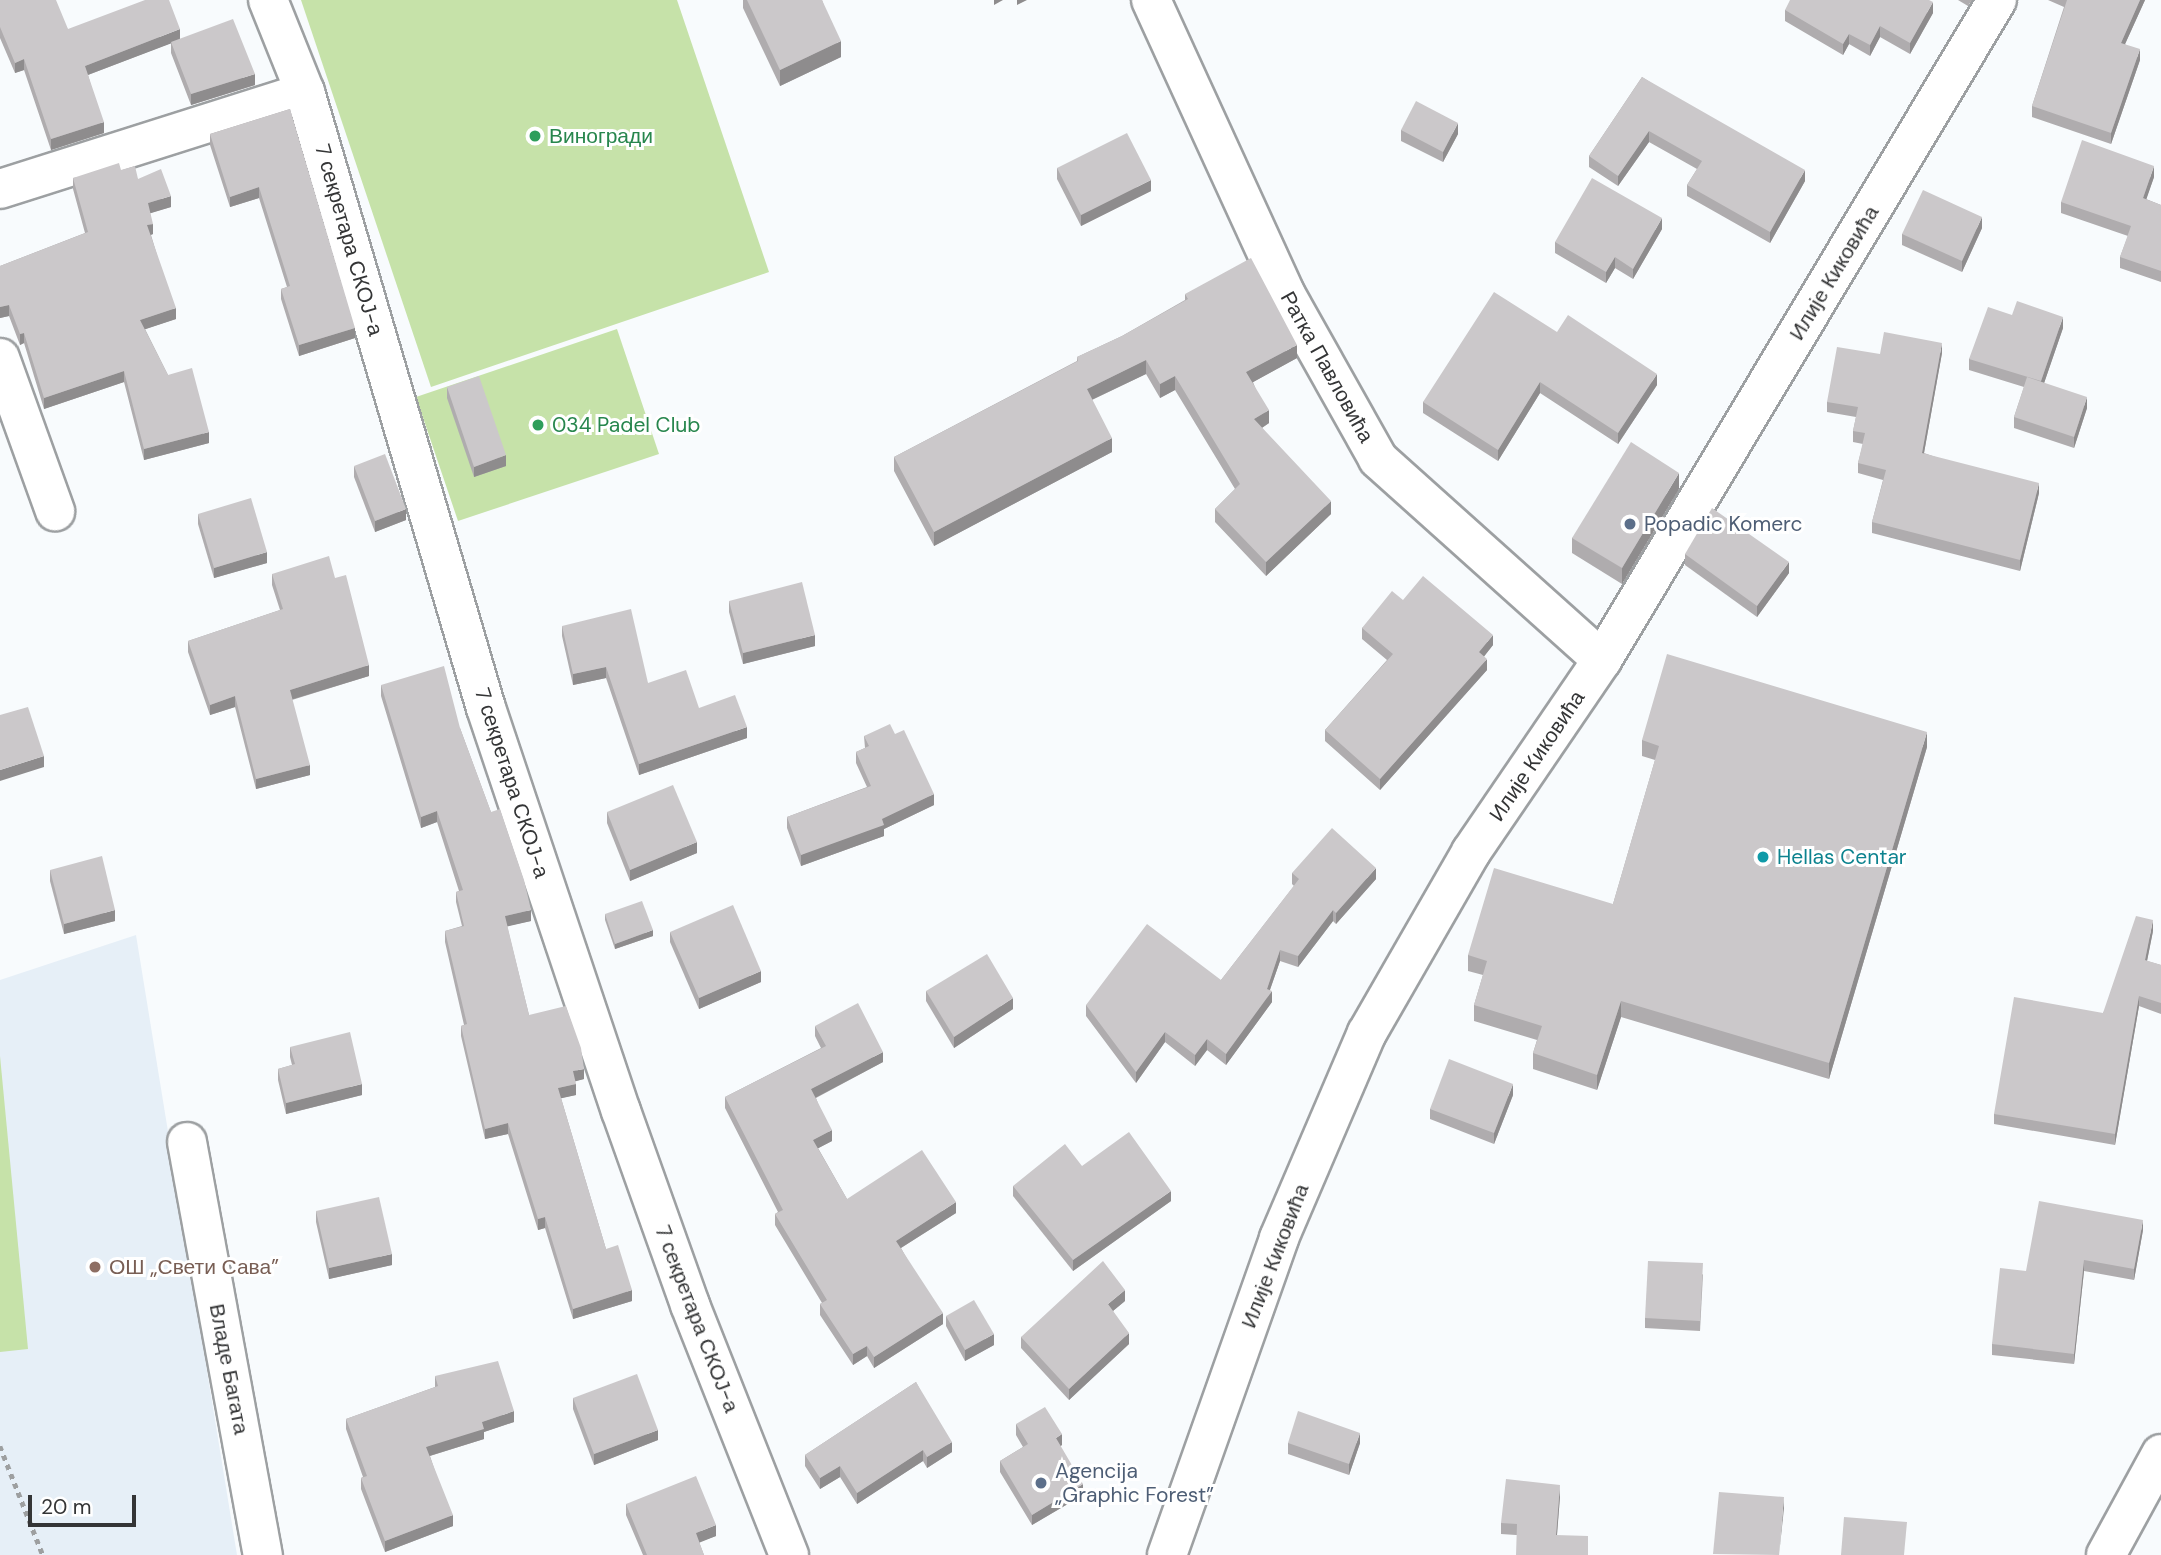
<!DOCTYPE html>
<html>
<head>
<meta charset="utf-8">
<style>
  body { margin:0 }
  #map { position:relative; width:2161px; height:1555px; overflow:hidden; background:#f8fbfd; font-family:"DM Sans",sans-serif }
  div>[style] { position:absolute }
  .built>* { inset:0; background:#e6eff7 }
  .green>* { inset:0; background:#c6e2a9 }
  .path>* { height:4.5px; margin-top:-2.25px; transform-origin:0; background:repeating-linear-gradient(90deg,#9d9fa0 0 5px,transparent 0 10px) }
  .roads { filter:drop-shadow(2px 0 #9da0a2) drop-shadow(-2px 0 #9da0a2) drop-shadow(0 2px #9da0a2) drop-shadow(0 -2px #9da0a2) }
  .street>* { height:38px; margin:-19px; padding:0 19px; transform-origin:19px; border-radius:19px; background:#fff }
  .wall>* { inset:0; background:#afacae }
  .shaded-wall>* { inset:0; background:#8e8c8d }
  .building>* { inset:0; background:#cbc8ca }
  .dots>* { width:19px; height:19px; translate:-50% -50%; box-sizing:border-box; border:4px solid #fff; border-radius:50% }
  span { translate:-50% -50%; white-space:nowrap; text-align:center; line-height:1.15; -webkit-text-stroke:6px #fff; paint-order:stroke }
  .leisure-label { font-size:21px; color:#27864d }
  .left { translate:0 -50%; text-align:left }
  .street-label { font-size:21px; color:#343536 }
  .service-label { font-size:21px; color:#4e5e75 }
  .culture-label { font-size:21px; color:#0d838f }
  .education-label { font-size:21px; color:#785e54 }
  .scale { position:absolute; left:28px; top:1495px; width:108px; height:32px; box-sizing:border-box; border:4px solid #343536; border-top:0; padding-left:9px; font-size:21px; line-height:24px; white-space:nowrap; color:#343536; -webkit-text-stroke:5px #fff; paint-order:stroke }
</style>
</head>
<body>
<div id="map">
  <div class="built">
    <i style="clip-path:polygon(136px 935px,237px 1555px,0 1555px,0 980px)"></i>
  </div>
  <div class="green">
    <i style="clip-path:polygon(301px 0,677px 0,769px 272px,431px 387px)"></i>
    <i style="clip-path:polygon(617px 329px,659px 454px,458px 521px,416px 397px)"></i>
    <i style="clip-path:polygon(0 1056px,28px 1349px,0 1352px)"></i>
  </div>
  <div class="path">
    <i style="left:0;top:1446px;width:117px;rotate:68.5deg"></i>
  </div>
  <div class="roads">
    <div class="street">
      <i style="left:268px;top:0;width:99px;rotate:68.1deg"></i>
      <i style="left:305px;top:92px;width:642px;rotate:73.63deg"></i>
      <i style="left:486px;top:708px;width:425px;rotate:71.5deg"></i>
      <i style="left:621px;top:1111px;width:206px;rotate:70.4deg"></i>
      <i style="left:690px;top:1305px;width:269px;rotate:68.4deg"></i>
      <i style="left:1151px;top:0;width:322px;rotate:65.4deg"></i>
      <i style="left:1285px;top:293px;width:190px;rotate:60.7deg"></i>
      <i style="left:1378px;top:459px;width:301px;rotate:41.9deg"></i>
      <i style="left:0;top:189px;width:320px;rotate:-17.6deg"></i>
      <i style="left:0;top:358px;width:163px;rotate:70.2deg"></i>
      <i style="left:187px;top:1142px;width:420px;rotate:79.6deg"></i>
      <i style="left:1167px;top:1555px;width:336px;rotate:-70.5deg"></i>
      <i style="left:1279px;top:1238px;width:223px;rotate:-66.8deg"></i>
      <i style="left:1367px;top:1033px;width:209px;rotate:-60.1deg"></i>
      <i style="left:1471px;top:852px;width:232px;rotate:-55.7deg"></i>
      <i style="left:1602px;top:660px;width:769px;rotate:-59.1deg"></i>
      <i style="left:2106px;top:1555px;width:115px;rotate:-61.4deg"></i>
    </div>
  </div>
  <div class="wall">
    <i style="clip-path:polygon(0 0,68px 29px,180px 39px,255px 85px,191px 105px,171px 53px,171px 43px,88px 75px,104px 133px,51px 150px,24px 70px,15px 73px,0 38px)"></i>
    <i style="clip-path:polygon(743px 0,822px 0,841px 57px,780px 86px,743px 8px)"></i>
    <i style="clip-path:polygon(1958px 0,1972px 0,1968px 6px)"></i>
    <i style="clip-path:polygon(2048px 0,2145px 0,2125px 44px,2140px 60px,2111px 144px,2032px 117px,2032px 106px,2064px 7px)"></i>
    <i style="clip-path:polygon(1785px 10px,1933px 13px,1910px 54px,1880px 37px,1870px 56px,1849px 44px,1843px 55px,1785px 21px)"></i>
    <i style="clip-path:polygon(1642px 77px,1805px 181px,1770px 243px,1687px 196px,1687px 185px,1697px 169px,1649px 142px,1618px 186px,1589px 167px,1589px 156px)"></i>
    <i style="clip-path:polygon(290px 109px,355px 338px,299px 356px,281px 299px,281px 289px,287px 287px,259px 198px,230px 207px,210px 145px,210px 134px)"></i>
    <i style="clip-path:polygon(1401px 130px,1458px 134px,1443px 162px,1401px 141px)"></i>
    <i style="clip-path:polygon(1057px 168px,1151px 191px,1081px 226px,1057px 179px)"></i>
    <i style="clip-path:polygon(121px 170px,138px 179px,171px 207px,150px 213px,153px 234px,151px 235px,176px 319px,145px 329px,168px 375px,209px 443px,144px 460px,124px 382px,44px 409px,24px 343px,20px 345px,9px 316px,0 318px,0 266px,85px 233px,73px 189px,73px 178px)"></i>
    <i style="clip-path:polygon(2154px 177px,2146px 199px,2161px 205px,2161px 282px,2120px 268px,2120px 257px,2128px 236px,2061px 213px,2061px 202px)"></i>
    <i style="clip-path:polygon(1982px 228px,1962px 272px,1902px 245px,1902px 234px)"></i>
    <i style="clip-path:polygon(1662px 229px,1633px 279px,1615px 268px,1606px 283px,1555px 253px,1555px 242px)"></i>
    <i style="clip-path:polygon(1185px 294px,1297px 358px,1253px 382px,1269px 423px,1262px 428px,1331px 514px,1266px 576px,1215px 522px,1215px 509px,1235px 489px,1175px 390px,1160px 398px,1146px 374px,1092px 400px,1112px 452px,934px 546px,894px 471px,894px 457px,1077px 361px,1077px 357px,1122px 336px,1185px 300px)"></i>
    <i style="clip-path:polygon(2012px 315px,2063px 328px,2044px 383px,2087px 408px,2074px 448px,2014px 428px,2014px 417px,2024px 387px,1969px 370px,1969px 359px)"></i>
    <i style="clip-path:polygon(1557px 332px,1657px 385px,1618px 444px,1540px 393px,1498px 461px,1423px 413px,1423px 402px)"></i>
    <i style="clip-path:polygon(1942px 353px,1924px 453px,2039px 493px,2020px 571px,1872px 533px,1872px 522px,1883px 480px,1858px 473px,1858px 463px,1863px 444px,1853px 442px,1853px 431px,1856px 417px,1827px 412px,1827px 402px,1880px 354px)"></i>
    <i style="clip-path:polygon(447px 387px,506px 466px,474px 477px,447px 398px)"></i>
    <i style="clip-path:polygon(354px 466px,406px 520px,375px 532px,354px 477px)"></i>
    <i style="clip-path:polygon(1679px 489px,1622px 584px,1572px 553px,1572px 538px)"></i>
    <i style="clip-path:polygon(198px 514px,267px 563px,214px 578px,198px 524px)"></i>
    <i style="clip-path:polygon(1685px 554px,1789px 573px,1757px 617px,1685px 565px)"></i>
    <i style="clip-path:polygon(272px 574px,335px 578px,369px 676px,292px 700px,310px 775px,256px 789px,235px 707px,210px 715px,188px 652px,188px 641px,280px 610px,272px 585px)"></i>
    <i style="clip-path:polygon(1403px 600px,1493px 645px,1484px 656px,1487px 670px,1380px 790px,1325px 741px,1325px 730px,1387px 660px,1362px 639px,1362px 628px)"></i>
    <i style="clip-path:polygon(729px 601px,815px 646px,743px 664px,729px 612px)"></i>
    <i style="clip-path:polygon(562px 626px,648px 683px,747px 738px,639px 775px,606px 678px,573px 685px,562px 636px)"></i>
    <i style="clip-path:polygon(381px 685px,460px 728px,531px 921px,507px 926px,529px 1015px,584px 1079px,575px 1081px,576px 1095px,561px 1098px,606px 1249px,632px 1301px,573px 1319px,545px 1228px,538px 1230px,508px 1134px,485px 1139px,461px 1036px,461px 1026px,464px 1025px,445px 942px,445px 931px,462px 926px,456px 902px,456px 892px,459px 891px,437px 822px,421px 828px,381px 696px)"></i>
    <i style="clip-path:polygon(895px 734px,934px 805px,884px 829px,884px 836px,801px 866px,787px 828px,787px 817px,867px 787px,856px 763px,856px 752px,865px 748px,864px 736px)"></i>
    <i style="clip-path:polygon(1642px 740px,1927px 747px,1829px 1079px,1621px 1017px,1597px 1090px,1533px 1069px,1533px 1053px,1537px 1040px,1474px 1021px,1474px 1005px,1483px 975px,1468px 971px,1468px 955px,1613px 904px,1655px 760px,1642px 756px)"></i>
    <i style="clip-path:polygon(607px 812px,697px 853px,630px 881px,607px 823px)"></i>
    <i style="clip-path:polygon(50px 870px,115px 921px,64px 934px,50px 881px)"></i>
    <i style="clip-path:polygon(1292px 873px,1376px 879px,1336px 924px,1333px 921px,1298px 967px,1280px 961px,1270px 990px,1272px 1002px,1226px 1065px,1207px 1050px,1195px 1066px,1165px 1042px,1136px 1083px,1086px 1016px,1086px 1005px,1221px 980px,1294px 886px,1292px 884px)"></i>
    <i style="clip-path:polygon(605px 914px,653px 936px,615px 949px,605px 920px)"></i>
    <i style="clip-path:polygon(2153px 931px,2147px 961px,2161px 965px,2161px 1014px,2139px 1006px,2115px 1145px,1994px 1124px,1994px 1114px,2103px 1013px)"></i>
    <i style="clip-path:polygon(670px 932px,761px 982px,699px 1009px,670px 942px)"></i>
    <i style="clip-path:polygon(926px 991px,1013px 1009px,954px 1048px,926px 1001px)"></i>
    <i style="clip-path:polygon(815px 1026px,883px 1062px,816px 1098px,832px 1141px,818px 1148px,847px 1199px,956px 1213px,901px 1248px,943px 1324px,874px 1368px,867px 1356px,853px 1365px,820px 1315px,820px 1304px,822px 1303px,775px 1225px,775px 1214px,778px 1212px,725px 1108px,725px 1097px,821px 1048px,815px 1036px)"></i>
    <i style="clip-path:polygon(290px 1047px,362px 1095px,286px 1114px,278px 1080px,278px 1069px,292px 1065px,290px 1057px)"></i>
    <i style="clip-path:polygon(1513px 1095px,1494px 1144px,1430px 1119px,1430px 1109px)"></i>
    <i style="clip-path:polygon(1013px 1186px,1171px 1201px,1073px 1271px,1013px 1196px)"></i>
    <i style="clip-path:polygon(316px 1211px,392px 1265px,329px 1279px,316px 1222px)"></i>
    <i style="clip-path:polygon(2143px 1230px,2134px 1280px,2084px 1271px,2074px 1364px,1992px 1355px,1992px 1344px,2026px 1271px)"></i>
    <i style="clip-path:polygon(1703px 1274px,1700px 1331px,1645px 1328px,1645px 1318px)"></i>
    <i style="clip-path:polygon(1125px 1301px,1113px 1311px,1129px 1344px,1069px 1400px,1021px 1348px,1021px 1337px)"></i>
    <i style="clip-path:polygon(946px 1316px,994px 1345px,965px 1361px,946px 1326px)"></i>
    <i style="clip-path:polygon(435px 1376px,514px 1422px,484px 1432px,484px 1439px,430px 1456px,453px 1526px,385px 1552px,361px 1489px,361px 1478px,363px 1477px,346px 1429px,346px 1419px,435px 1387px)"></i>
    <i style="clip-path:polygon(916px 1382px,952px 1452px,927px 1468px,923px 1461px,857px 1504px,840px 1477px,820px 1489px,805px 1466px,805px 1455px)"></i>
    <i style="clip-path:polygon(573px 1398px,658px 1440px,594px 1465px,573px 1409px)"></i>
    <i style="clip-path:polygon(1016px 1424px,1062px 1445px,1060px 1446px,1083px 1495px,1032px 1525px,1000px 1472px,1000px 1461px,1023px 1447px,1016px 1435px)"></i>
    <i style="clip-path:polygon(1288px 1443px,1360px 1443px,1349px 1475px,1288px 1454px)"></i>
    <i style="clip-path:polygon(1560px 1496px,1557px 1536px,1516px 1535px,1501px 1534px,1501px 1523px)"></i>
    <i style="clip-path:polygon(626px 1504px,716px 1536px,699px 1542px,704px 1555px,643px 1555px,626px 1515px)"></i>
  </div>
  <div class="shaded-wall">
    <i style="clip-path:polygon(994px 0,1003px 0,994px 5px)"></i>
    <i style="clip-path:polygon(1017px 0,1027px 0,1017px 5px)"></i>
    <i style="clip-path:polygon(2140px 0,2145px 0,2121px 53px,2121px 43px)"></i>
    <i style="clip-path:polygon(1933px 2px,1933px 13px,1910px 54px,1910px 43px)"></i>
    <i style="clip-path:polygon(1880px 26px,1880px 37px,1870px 56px,1870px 45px)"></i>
    <i style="clip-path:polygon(180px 29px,180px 40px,85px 76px,85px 66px)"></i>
    <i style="clip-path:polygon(1849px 34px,1849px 44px,1843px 55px,1843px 44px)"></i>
    <i style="clip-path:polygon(841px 41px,841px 57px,780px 86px,780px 70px)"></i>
    <i style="clip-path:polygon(2140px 49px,2140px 60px,2111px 144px,2111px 133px)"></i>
    <i style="clip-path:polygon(24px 59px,24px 70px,15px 73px,15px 63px)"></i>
    <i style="clip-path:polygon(255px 74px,255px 85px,191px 105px,191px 94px)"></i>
    <i style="clip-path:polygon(104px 122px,104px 133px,51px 150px,51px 139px)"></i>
    <i style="clip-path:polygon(1458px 123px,1458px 134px,1443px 162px,1443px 152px)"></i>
    <i style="clip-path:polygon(1649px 131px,1649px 142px,1618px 186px,1618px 176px)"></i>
    <i style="clip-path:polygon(2154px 166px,2154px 177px,2143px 209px,2143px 198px)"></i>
    <i style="clip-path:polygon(1805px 170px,1805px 181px,1770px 243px,1770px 232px)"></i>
    <i style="clip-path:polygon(1151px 180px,1151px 191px,1081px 226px,1081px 215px)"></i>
    <i style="clip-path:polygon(259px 187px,259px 198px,230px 207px,230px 197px)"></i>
    <i style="clip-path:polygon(171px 196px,171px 207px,148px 214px,148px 203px)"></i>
    <i style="clip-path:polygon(1982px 217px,1982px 228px,1962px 272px,1962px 261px)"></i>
    <i style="clip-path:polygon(1662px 218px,1662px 229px,1633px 279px,1633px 269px)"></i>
    <i style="clip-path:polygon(153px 224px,153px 234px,147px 236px,147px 225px)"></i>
    <i style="clip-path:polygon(1615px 257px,1615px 268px,1606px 283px,1606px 272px)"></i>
    <i style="clip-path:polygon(9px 305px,9px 316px,0 318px,0 307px)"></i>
    <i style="clip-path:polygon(176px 308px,176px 319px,140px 331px,140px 320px)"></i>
    <i style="clip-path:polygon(2063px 317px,2063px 328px,2041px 392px,2041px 381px)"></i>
    <i style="clip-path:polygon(355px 328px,355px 338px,299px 356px,299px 345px)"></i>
    <i style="clip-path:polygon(24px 333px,24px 343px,20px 345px,20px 334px)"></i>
    <i style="clip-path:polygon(1942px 343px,1942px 353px,1922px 464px,1922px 453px)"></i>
    <i style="clip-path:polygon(1297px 345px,1297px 358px,1246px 386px,1246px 372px)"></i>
    <i style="clip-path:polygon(1146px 360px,1146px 374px,1087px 402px,1087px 389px)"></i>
    <i style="clip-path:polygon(124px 371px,124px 382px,44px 409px,44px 398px)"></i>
    <i style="clip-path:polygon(1657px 374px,1657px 385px,1618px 444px,1618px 433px)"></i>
    <i style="clip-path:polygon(1175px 376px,1175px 390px,1160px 398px,1160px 384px)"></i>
    <i style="clip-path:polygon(1540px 382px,1540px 393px,1498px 461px,1498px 450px)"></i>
    <i style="clip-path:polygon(2087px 397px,2087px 408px,2074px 448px,2074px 437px)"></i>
    <i style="clip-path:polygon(1269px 410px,1269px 423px,1254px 433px,1254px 419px)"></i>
    <i style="clip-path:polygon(209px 432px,209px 443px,144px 460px,144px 449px)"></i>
    <i style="clip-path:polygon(1112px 438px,1112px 452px,934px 546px,934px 532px)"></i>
    <i style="clip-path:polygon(506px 455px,506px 466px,474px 477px,474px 467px)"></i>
    <i style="clip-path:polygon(1679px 473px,1679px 489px,1622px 584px,1622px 568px)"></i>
    <i style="clip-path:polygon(2039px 483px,2039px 493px,2020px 571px,2020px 560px)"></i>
    <i style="clip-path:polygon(1331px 501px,1331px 514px,1266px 576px,1266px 562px)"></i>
    <i style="clip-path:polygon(406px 509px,406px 520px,375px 532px,375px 521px)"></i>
    <i style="clip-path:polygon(267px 552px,267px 563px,214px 578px,214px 568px)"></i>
    <i style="clip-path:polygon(1789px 562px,1789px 573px,1757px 617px,1757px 606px)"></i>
    <i style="clip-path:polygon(815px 635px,815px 646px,743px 664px,743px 653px)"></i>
    <i style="clip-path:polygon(1493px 635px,1493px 645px,1479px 663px,1479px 652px)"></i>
    <i style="clip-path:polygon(1487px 659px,1487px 670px,1380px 790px,1380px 779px)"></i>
    <i style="clip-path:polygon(369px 665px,369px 676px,290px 700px,290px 690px)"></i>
    <i style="clip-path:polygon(606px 667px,606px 678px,573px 685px,573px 674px)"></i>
    <i style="clip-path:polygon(235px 696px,235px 707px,210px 715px,210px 705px)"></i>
    <i style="clip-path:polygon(747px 727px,747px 738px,639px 775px,639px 764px)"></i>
    <i style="clip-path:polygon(1927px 732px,1927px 747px,1829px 1079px,1829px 1063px)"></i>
    <i style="clip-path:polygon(44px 756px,44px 767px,0 781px,0 770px)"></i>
    <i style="clip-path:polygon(310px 765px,310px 775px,256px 789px,256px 779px)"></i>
    <i style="clip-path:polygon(934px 794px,934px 805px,884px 829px,884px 836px,801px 866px,801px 855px)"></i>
    <i style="clip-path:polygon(437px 811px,437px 822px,421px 828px,421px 817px)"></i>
    <i style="clip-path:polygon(697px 842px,697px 853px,630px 881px,630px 870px)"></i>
    <i style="clip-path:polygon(1376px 868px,1376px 879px,1336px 924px,1336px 913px)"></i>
    <i style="clip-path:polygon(115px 910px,115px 921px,64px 934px,64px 924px)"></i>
    <i style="clip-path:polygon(531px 910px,531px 921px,505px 927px,505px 916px)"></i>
    <i style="clip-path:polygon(1333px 910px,1333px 921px,1298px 967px,1298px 956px)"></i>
    <i style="clip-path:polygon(2153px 920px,2153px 931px,2145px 971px,2145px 960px)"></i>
    <i style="clip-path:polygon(653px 930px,653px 936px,615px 949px,615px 944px)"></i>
    <i style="clip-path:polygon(1280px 950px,1280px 961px,1267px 998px,1272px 991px,1272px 1002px,1226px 1065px,1226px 1054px,1267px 989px)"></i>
    <i style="clip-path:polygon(761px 971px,761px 982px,699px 1009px,699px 998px)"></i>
    <i style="clip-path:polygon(2139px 996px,2139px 1006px,2115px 1145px,2115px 1134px)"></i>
    <i style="clip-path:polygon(1013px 998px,1013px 1009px,954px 1048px,954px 1037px)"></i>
    <i style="clip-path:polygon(1621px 1001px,1621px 1017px,1597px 1090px,1597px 1075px)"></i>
    <i style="clip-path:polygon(1165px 1032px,1165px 1042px,1136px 1083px,1136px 1072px)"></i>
    <i style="clip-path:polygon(1207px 1039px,1207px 1050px,1195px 1066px,1195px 1055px)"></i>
    <i style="clip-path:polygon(883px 1052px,883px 1062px,811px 1100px,811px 1089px)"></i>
    <i style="clip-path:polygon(584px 1069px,584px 1079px,573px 1082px,573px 1071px)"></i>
    <i style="clip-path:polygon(362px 1084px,362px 1095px,286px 1114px,286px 1103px)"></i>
    <i style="clip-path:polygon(576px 1084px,576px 1095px,558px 1099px,558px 1088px)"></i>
    <i style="clip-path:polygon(1513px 1084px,1513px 1095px,1494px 1144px,1494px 1133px)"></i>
    <i style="clip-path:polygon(508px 1123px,508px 1134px,485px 1139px,485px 1129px)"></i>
    <i style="clip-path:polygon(832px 1130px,832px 1141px,813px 1151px,813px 1140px)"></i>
    <i style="clip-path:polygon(1171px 1191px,1171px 1201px,1073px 1271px,1073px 1260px)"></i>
    <i style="clip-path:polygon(956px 1202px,956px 1213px,896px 1251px,896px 1241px)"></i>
    <i style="clip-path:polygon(545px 1217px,545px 1228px,538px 1230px,538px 1219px)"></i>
    <i style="clip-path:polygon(2143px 1220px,2143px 1230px,2134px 1280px,2134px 1269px)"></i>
    <i style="clip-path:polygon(392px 1254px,392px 1265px,329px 1279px,329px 1268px)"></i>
    <i style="clip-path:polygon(2084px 1260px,2084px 1271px,2074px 1364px,2074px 1354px)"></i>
    <i style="clip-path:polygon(632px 1290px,632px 1301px,573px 1319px,573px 1309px)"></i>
    <i style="clip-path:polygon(1125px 1290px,1125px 1301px,1108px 1315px,1108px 1304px)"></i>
    <i style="clip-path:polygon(943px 1313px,943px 1324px,874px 1368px,874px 1357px)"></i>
    <i style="clip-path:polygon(1129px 1333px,1129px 1344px,1069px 1400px,1069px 1389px)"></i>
    <i style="clip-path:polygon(994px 1334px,994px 1345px,965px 1361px,965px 1350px)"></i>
    <i style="clip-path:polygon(867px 1346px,867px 1356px,853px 1365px,853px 1354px)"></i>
    <i style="clip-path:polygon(514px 1411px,514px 1422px,484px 1432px,484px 1439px,426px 1457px,426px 1447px,482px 1422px)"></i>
    <i style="clip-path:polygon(658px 1430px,658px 1440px,594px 1465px,594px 1454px)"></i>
    <i style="clip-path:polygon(1360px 1433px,1360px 1443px,1349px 1475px,1349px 1464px)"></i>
    <i style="clip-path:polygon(1062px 1434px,1062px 1445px,1056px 1449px,1056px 1438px)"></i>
    <i style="clip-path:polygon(952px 1442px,952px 1452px,927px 1468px,927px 1457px)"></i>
    <i style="clip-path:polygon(923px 1450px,923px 1461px,857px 1504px,857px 1493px)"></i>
    <i style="clip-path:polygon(840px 1466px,840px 1477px,820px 1489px,820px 1478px)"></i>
    <i style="clip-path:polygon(1083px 1484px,1083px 1495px,1032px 1525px,1032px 1515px)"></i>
    <i style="clip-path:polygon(1560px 1485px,1560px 1496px,1556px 1546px,1556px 1535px)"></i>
    <i style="clip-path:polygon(1784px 1497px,1784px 1508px,1779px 1555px)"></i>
    <i style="clip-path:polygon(453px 1515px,453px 1526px,385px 1552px,385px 1541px)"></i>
    <i style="clip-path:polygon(716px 1525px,716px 1536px,696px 1544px,696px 1533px)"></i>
  </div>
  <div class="building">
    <i style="clip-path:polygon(0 0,56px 0,68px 29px,145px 0,169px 0,180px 29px,85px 66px,104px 122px,51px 139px,24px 59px,15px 63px,0 27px)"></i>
    <i style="clip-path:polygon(747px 0,822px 0,841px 41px,780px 70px)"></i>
    <i style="clip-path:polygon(1790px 0,1929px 0,1933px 2px,1910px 43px,1880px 26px,1870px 45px,1849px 34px,1843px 44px,1785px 10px)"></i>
    <i style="clip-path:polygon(2067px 0,2140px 0,2121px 43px,2140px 49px,2111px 133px,2032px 106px)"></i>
    <i style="clip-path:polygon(233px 19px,255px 74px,191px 94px,171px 42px)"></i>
    <i style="clip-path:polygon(1642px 77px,1805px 170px,1770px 232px,1687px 185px,1702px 161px,1649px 131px,1618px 176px,1589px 156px)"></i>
    <i style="clip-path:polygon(1416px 101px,1458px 123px,1443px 152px,1401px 130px)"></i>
    <i style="clip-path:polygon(290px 109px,355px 328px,299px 345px,281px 289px,290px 286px,259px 187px,230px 197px,210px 134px)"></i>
    <i style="clip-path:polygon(1127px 133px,1151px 180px,1081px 215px,1057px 168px)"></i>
    <i style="clip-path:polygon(2082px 140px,2154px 166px,2143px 198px,2161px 205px,2161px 271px,2120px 257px,2131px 226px,2061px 202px)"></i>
    <i style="clip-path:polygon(119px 163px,121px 170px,135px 166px,138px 179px,161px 169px,171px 196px,148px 203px,153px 224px,147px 225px,176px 308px,140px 320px,168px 375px,192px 368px,209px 432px,144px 449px,124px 371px,44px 398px,24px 333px,20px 334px,9px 305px,0 307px,0 266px,88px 232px,73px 178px)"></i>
    <i style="clip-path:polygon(1592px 178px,1662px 218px,1633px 269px,1615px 257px,1606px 272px,1555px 242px)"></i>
    <i style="clip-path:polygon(1923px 190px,1982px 217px,1962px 261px,1902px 234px)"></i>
    <i style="clip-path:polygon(1251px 258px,1297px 345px,1246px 372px,1269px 410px,1254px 419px,1331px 501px,1266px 562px,1215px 509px,1240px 484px,1175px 376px,1160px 384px,1146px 360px,1087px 389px,1112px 438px,934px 532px,894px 457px,1078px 361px,1077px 357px,1122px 336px,1188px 299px,1185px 294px)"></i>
    <i style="clip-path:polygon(1494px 292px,1557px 332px,1568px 315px,1657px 374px,1618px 433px,1540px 382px,1498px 450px,1423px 402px)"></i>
    <i style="clip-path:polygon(2017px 301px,2063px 317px,2041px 381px,1969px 359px,1988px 307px,2012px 315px)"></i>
    <i style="clip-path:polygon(1884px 332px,1942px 343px,1922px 453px,2039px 483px,2020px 560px,1872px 522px,1886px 470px,1858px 463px,1865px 433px,1853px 431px,1858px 407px,1827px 402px,1837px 347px,1880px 354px)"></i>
    <i style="clip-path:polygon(479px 376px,506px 455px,474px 467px,447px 387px)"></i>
    <i style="clip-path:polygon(2027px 377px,2087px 397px,2074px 437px,2014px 417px)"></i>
    <i style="clip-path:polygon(1631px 442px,1679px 473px,1622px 568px,1572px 538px)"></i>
    <i style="clip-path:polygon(385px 454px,406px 509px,375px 521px,354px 466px)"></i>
    <i style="clip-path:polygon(251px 498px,267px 552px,214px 568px,198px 514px)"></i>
    <i style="clip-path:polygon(1712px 508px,1789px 562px,1757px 606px,1685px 554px)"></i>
    <i style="clip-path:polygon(329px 556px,335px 578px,346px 575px,369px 665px,290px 690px,310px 765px,256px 779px,235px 696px,210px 705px,188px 641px,283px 609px,272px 574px)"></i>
    <i style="clip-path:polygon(1423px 576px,1493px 635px,1479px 652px,1487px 659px,1380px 779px,1325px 730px,1393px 654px,1362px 628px,1392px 591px,1403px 600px)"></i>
    <i style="clip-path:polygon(802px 582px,815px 635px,743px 653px,729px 601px)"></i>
    <i style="clip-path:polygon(631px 609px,648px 683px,686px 670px,699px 708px,735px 695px,747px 727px,639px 764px,606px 667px,573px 674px,562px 626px)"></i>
    <i style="clip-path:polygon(1667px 654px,1927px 732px,1829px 1063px,1621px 1001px,1597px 1075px,1533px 1053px,1542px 1026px,1474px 1005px,1487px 961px,1468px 955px,1494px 868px,1613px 904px,1659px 746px,1642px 740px)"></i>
    <i style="clip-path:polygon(444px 666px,460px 728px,491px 812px,500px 809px,524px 880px,531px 910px,505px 916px,529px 1015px,566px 1006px,581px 1048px,584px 1069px,573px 1071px,576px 1084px,558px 1088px,606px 1249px,618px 1245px,632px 1290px,573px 1309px,545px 1217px,538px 1219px,508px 1123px,485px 1129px,461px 1026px,467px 1024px,445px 931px,464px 926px,456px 892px,463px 890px,437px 811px,421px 817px,381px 685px)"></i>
    <i style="clip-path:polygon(28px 707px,44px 756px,0 770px,0 715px)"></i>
    <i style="clip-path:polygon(890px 724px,895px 734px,904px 730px,934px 794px,882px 819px,884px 825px,801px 855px,787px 817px,871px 786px,856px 752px,869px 746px,864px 736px)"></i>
    <i style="clip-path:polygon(673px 785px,697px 842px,630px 870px,607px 812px)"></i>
    <i style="clip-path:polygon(1332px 828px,1376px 868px,1336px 913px,1333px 910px,1298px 956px,1280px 950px,1267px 989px,1272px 991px,1226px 1054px,1207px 1039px,1195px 1055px,1165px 1032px,1136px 1072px,1086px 1005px,1147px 924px,1221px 980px,1299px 879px,1292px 873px)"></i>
    <i style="clip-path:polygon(102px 856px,115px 910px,64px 924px,50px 870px)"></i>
    <i style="clip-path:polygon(642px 901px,653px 930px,615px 944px,605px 914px)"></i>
    <i style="clip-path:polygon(733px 905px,761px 971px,699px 998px,670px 932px)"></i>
    <i style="clip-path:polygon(2136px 916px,2153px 920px,2145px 960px,2161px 965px,2161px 1003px,2139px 996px,2115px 1134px,1994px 1114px,2014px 997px,2103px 1013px)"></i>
    <i style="clip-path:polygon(987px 954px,1013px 998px,954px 1037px,926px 991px)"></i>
    <i style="clip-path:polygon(858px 1003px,883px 1052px,811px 1089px,832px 1130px,813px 1140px,847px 1199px,922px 1150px,956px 1202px,896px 1241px,943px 1313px,874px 1357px,867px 1346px,853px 1354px,820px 1304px,827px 1300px,775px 1214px,783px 1210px,725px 1097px,826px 1046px,815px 1026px)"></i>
    <i style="clip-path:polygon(350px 1032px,362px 1084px,286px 1103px,278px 1069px,295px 1064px,290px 1047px)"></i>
    <i style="clip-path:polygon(1449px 1059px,1513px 1084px,1494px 1133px,1430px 1109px)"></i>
    <i style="clip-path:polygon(1129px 1132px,1171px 1191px,1073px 1260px,1013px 1186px,1065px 1144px,1082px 1166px)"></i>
    <i style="clip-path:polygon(379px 1197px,392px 1254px,329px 1268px,316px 1211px)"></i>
    <i style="clip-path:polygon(2039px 1201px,2143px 1220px,2134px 1269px,2084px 1260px,2074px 1354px,1992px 1344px,2000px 1268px,2026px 1271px)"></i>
    <i style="clip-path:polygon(1103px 1261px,1125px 1290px,1108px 1304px,1129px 1333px,1069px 1389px,1021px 1337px)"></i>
    <i style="clip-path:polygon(1648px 1261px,1703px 1263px,1700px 1321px,1645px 1318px)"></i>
    <i style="clip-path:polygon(974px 1300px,994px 1334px,965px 1350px,946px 1316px)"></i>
    <i style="clip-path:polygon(498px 1361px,514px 1411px,482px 1422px,484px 1429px,426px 1447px,453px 1515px,385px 1541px,361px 1478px,367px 1476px,346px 1419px,438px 1386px,435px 1376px)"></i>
    <i style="clip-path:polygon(637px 1374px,658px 1430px,594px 1454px,573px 1398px)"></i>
    <i style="clip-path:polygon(916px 1382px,952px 1442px,927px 1457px,923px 1450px,857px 1493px,840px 1466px,820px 1478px,805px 1455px)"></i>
    <i style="clip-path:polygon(1045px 1407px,1062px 1434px,1056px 1438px,1083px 1484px,1032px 1515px,1000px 1461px,1028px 1444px,1016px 1424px)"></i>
    <i style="clip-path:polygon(1298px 1411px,1360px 1433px,1349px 1464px,1288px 1443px)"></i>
    <i style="clip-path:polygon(696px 1476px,716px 1525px,696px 1533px,704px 1555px,647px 1555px,626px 1504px)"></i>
    <i style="clip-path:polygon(1506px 1479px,1560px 1485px,1556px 1535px,1588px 1536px,1588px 1555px,1516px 1555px,1517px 1524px,1501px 1523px)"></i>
    <i style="clip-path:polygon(1719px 1492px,1784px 1497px,1779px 1555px,1713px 1554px)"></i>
    <i style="clip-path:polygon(1844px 1517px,1907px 1522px,1904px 1555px,1841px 1555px)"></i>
  </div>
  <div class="dots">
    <i style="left:535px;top:136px;background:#2e9e5b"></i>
    <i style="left:538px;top:425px;background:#2e9e5b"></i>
    <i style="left:1630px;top:524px;background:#5c6f8a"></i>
    <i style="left:1763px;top:857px;background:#0f9aa8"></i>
    <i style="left:95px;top:1267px;background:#8d6e63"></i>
    <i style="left:1041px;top:1483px;background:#5c6f8a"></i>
  </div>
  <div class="leisure-label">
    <span class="left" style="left:549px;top:136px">Виногради</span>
    <span class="left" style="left:552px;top:425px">034 Padel Club</span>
  </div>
  <div class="street-label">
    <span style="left:349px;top:240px;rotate:74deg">7 секретара СКОЈ-а</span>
    <span style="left:1834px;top:273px;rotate:-59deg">Илије Киковића</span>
    <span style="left:1327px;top:367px;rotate:61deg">Ратка Павловића</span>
    <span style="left:1537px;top:756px;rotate:-56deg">Илије Киковића</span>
    <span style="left:512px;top:783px;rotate:72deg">7 секретара СКОЈ-а</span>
    <span style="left:1275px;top:1256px;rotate:-69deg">Илије Киковића</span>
    <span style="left:697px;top:1319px;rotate:69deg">7 секретара СКОЈ-а</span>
    <span style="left:229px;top:1369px;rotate:79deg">Владе Багата</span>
  </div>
  <div class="service-label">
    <span class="left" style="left:1644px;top:524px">Popadic Komerc</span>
    <span class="left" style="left:1055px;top:1483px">Agencija<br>„Graphic Forest”</span>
  </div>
  <div class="culture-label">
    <span class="left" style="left:1777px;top:857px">Hellas Centar</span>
  </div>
  <div class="education-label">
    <span class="left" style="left:109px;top:1267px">ОШ „Свети Сава”</span>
  </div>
  <div class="scale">20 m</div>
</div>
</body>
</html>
